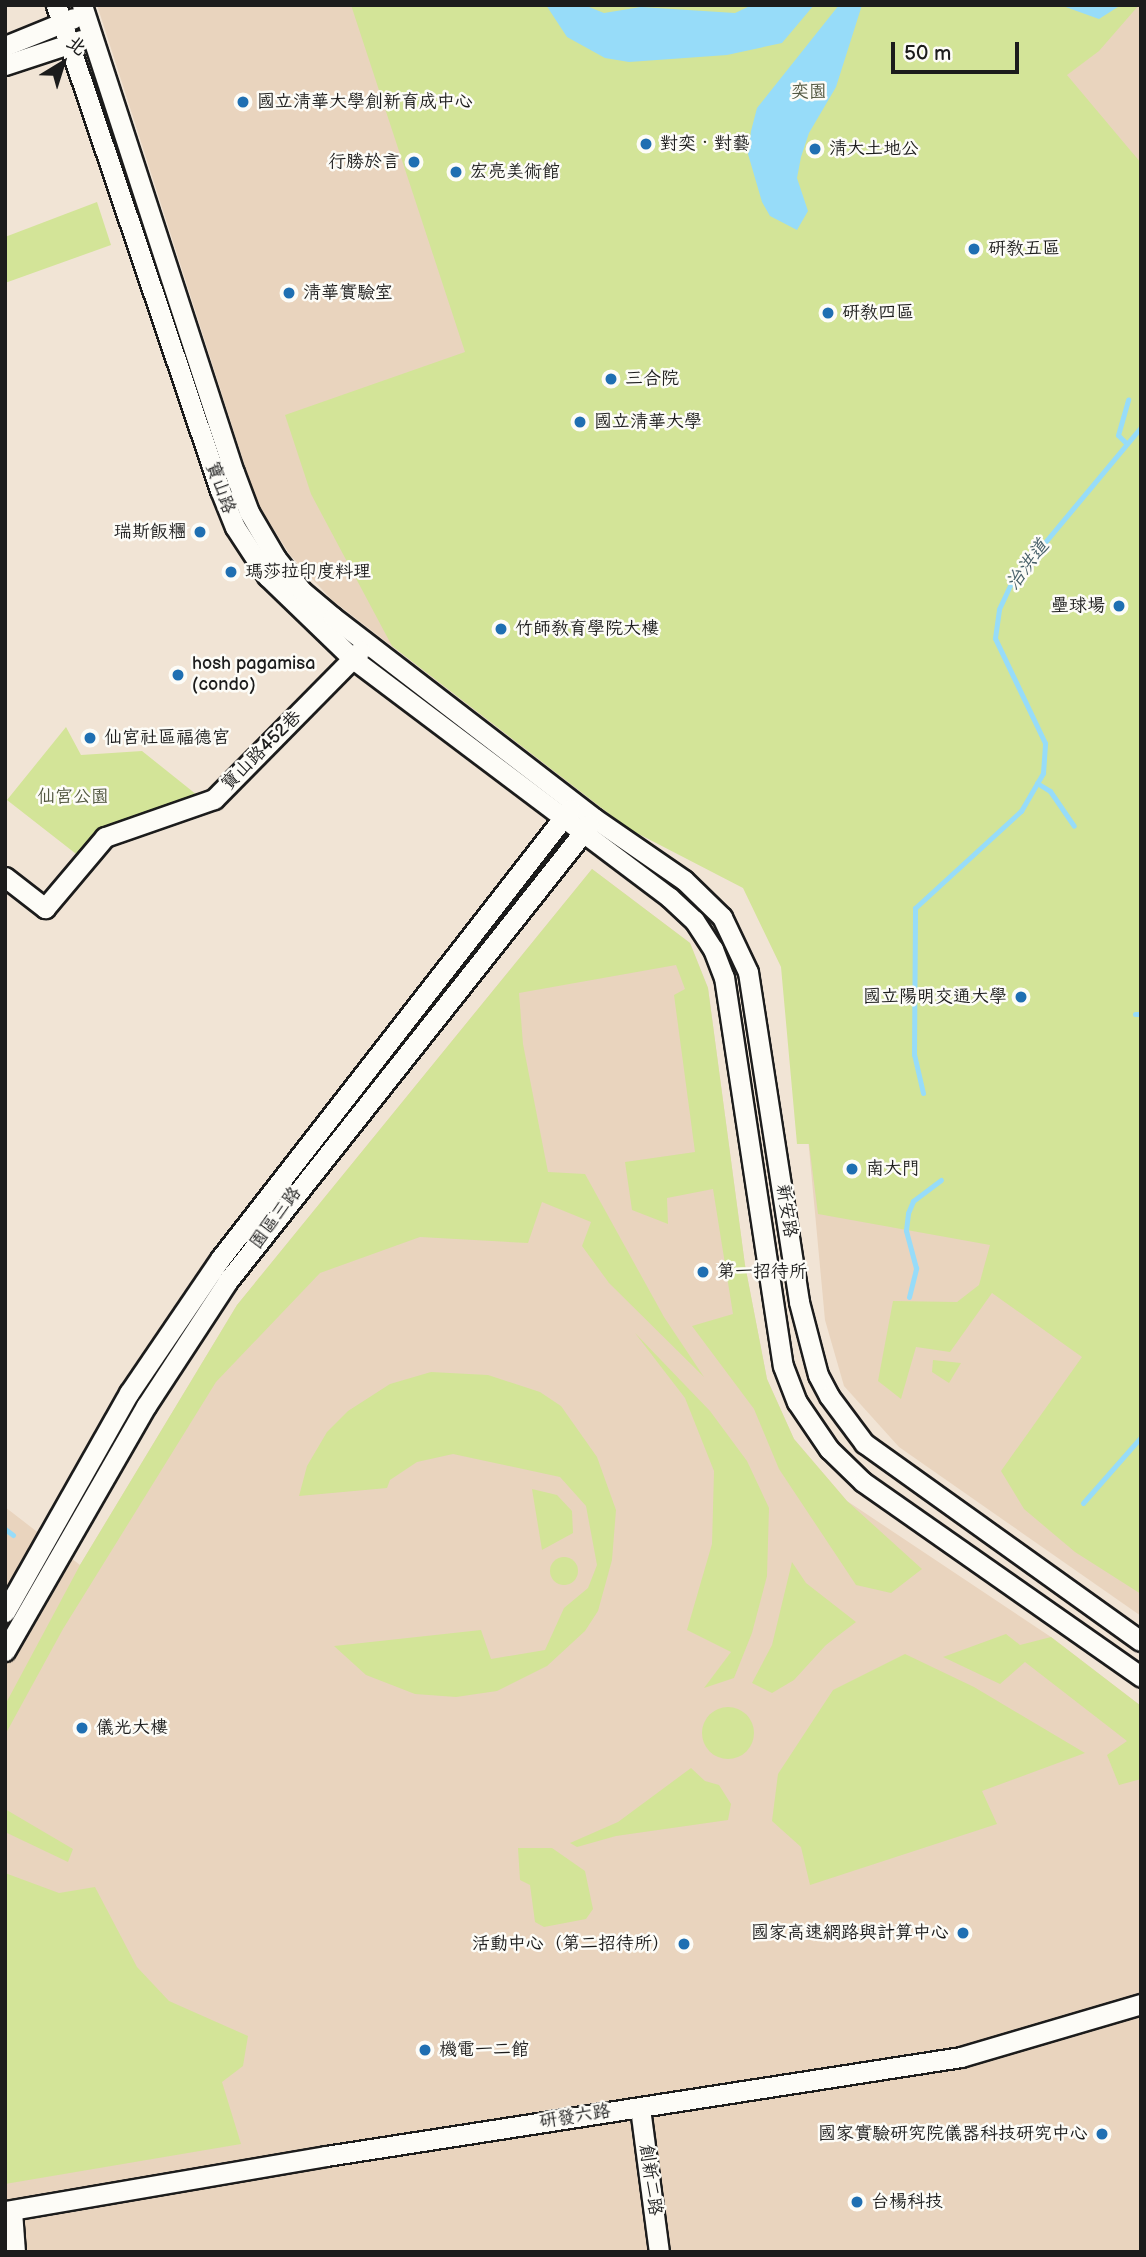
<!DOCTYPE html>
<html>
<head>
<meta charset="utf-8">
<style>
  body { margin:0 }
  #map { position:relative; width:1146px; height:2257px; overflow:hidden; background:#f1e4d5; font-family:"Balsamiq Sans","LXGW WenKai TC",sans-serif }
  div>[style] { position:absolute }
  .built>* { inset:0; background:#e9d4be }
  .green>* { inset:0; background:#d3e498 }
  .round { border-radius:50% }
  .water>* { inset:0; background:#97dcf9 }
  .stream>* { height:5px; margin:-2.5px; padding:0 2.5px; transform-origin:2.5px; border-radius:2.5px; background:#97dcf9 }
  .roads { filter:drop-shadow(2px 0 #1c1c1c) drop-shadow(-2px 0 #1c1c1c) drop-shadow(0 2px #1c1c1c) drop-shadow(0 -2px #1c1c1c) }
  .minor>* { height:19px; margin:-9.5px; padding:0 9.5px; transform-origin:9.5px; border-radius:9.5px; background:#fdfcf7 }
  .dots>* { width:19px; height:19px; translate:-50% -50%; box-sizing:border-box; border:4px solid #fdfcf7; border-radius:50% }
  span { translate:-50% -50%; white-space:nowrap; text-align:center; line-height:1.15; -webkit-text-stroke:5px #fdfcf7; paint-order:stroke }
  .park-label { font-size:18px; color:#535841 }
  .poi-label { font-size:18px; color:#1c1c1c }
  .left { translate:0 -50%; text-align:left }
  .right { translate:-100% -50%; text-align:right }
  .street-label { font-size:18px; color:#1c1c1c }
  .water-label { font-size:19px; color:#475f69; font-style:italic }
  .frame { position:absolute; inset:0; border:7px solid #1c1c1c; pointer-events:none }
  .north { position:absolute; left:28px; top:28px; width:70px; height:70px; -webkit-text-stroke:5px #fdfcf7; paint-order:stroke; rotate:38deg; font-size:19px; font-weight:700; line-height:28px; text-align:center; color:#1c1c1c }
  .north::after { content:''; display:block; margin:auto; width:24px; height:32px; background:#1c1c1c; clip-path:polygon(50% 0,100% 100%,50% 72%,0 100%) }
  .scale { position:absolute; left:891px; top:42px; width:128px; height:32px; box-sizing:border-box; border:4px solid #1c1c1c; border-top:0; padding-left:9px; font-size:21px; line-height:24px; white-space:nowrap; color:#1c1c1c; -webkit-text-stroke:5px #fdfcf7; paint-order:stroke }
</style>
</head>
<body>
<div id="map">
  <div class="built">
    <i style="clip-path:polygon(97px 5px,1141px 5px,1141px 265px,629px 829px,332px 600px,290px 555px,257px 503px)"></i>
    <i style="clip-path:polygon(1141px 358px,1141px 1616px,899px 1447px,844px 1386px,825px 1320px,807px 1127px)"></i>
    <i style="clip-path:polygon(592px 869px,690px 943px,708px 988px,745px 1265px,767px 1379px,794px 1439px,847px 1501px,1051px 1637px,1141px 1706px,1141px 2252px,5px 2252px,5px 1507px,80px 1565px,237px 1305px)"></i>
  </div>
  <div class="green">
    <i style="clip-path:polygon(351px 5px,1139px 5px,1099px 51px,1067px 75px,1141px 163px,1141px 1594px,1075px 1552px,1024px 1509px,1001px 1471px,1082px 1357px,992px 1293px,950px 1352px,916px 1347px,901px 1399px,878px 1381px,893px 1301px,957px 1302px,979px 1285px,990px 1245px,818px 1214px,809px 1144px,797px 1144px,781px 967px,743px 888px,629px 829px,392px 646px,311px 494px,285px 415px,465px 352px)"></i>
    <i style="clip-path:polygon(97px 202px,111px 245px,5px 283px,5px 237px)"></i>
    <i style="clip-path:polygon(66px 727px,81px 755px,142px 751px,197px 795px,80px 857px,7px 800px)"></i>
    <i style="clip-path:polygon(592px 869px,690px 943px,708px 988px,745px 1265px,767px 1379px,794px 1439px,847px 1501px,922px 1569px,891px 1593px,856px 1585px,779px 1469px,754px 1409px,692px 1326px,733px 1314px,713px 1189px,667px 1198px,668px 1224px,632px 1210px,625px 1162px,695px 1152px,674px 995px,685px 989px,676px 965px,519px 993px,523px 1044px,548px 1172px,585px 1174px,664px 1317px,704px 1377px,609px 1283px,582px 1246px,591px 1222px,542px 1202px,528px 1243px,420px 1237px,320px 1273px,216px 1382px,63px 1629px,5px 1735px,5px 1705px,80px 1565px,237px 1305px)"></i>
    <i style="clip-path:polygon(635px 1333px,710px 1411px,747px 1461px,769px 1508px,767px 1576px,752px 1633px,734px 1678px,704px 1688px,731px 1652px,687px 1630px,712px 1544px,714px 1471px,685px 1398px)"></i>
    <i style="clip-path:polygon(933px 1360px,961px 1363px,949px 1383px,932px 1372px)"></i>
    <i style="clip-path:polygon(431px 1372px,488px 1375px,540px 1392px,561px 1406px,597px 1457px,616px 1510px,612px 1560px,598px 1611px,585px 1631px,547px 1666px,497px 1691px,456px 1697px,415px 1694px,366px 1675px,334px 1646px,481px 1630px,491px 1659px,545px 1650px,564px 1608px,588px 1588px,597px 1565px,586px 1506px,560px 1477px,453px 1454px,417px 1462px,390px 1480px,387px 1488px,299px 1496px,307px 1466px,327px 1432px,348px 1411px,390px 1384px)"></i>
    <i style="clip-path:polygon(532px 1489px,557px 1495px,572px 1511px,573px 1533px,542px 1550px)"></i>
    <i class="round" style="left:550px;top:1557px;width:28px;height:28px"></i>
    <i style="clip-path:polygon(792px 1562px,806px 1583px,856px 1622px,826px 1645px,794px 1680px,772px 1693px,752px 1683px,772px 1645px)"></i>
    <i style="clip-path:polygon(1006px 1634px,1020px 1645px,1051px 1637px,1141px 1706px,1141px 1779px,1119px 1785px,1107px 1755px,1127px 1741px,1025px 1662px,1000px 1684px,943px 1657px)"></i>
    <i style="clip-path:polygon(905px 1654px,974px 1687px,1085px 1753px,982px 1791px,997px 1824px,810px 1885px,801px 1847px,772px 1821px,778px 1774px,833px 1690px)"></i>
    <i class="round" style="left:702px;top:1707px;width:52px;height:52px"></i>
    <i style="clip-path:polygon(691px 1768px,705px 1781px,719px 1785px,731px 1804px,728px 1820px,616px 1836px,577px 1847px,570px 1843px,618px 1822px)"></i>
    <i style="clip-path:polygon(5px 1809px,73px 1849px,68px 1862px,5px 1832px)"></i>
    <i style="clip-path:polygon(518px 1848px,552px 1848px,585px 1871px,593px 1909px,586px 1919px,544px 1927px,535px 1922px,530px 1885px,520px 1880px)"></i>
    <i style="clip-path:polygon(5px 1873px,59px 1893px,95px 1887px,137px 1967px,169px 2001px,248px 2036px,243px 2066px,222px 2082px,241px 2144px,5px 2184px)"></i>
  </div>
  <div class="water">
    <i style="clip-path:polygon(546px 5px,584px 5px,604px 13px,641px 7px,735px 13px,752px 5px,814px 5px,782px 43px,727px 55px,629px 62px,605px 58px,567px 37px)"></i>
    <i style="clip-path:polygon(839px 5px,862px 5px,836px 87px,809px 133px,801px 157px,797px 178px,808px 211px,797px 230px,770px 216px,762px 202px,748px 154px,751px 131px,757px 108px)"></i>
    <i style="clip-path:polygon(1060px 5px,1121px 5px,1099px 19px)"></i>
  </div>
  <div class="stream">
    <i style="left:1126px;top:443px;width:11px;rotate:-135deg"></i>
    <i style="left:1118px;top:435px;width:37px;rotate:-74deg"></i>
    <i style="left:1037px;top:783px;width:15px;rotate:32deg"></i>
    <i style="left:1050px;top:791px;width:42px;rotate:55.6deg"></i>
    <i style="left:1135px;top:1014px;width:6px"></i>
    <i style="left:923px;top:1093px;width:39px;rotate:-103deg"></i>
    <i style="left:914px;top:1055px;width:147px;rotate:-89.6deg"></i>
    <i style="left:915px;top:908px;width:144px;rotate:-42.5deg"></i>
    <i style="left:1021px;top:811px;width:44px;rotate:-59.9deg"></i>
    <i style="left:1043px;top:773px;width:30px;rotate:-86deg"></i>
    <i style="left:1045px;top:743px;width:116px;rotate:-115.5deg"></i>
    <i style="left:995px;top:638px;width:29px;rotate:-82deg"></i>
    <i style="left:999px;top:609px;width:29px;rotate:-65deg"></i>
    <i style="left:1011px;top:583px;width:203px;rotate:-50.2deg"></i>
    <i style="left:909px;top:1297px;width:30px;rotate:-76deg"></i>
    <i style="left:916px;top:1268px;width:39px;rotate:-105deg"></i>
    <i style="left:906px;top:1230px;width:17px;rotate:-83deg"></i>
    <i style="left:908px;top:1213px;width:13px;rotate:-67deg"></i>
    <i style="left:913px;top:1201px;width:35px;rotate:-37deg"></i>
    <i style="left:1083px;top:1503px;width:88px;rotate:-48.7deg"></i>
    <i style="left:5px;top:1529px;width:10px;rotate:37deg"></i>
  </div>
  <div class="roads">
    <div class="minor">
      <i style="left:56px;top:5px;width:512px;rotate:71.32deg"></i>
      <i style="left:220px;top:490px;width:40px;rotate:68deg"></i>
      <i style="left:235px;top:527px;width:59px;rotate:56.9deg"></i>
      <i style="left:267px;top:576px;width:120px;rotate:44deg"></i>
      <i style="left:353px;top:659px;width:396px;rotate:37deg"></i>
      <i style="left:669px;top:897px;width:34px;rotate:43deg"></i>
      <i style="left:694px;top:920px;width:35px;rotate:57deg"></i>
      <i style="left:713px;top:949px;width:30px;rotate:69deg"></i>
      <i style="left:724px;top:977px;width:393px;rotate:81.4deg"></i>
      <i style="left:783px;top:1366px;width:39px;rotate:69deg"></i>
      <i style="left:797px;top:1402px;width:57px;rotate:55.8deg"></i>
      <i style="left:829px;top:1449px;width:47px;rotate:44.1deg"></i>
      <i style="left:863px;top:1482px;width:340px;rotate:35deg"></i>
      <i style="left:82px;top:5px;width:491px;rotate:72deg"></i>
      <i style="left:234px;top:472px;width:43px;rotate:69.4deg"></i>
      <i style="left:249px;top:512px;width:53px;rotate:59.6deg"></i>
      <i style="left:276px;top:558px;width:42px;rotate:51.8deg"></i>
      <i style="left:302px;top:591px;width:40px;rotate:40deg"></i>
      <i style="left:333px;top:617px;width:329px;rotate:37.6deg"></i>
      <i style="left:594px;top:818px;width:109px;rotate:34.6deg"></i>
      <i style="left:684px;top:880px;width:53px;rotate:44.2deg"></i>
      <i style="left:722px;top:917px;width:61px;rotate:64.7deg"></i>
      <i style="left:748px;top:972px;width:334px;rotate:81.2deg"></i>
      <i style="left:799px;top:1302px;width:75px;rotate:75.4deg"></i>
      <i style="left:818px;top:1375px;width:24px;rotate:62deg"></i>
      <i style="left:829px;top:1396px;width:59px;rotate:53.3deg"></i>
      <i style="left:864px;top:1443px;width:340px;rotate:35.6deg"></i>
      <i style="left:5px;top:46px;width:74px;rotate:-22.1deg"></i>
      <i style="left:5px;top:65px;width:80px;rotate:-18.2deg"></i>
      <i style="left:5px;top:877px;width:51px;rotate:37.8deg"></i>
      <i style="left:45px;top:908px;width:93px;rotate:-49.8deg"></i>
      <i style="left:105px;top:837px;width:115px;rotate:-19.2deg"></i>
      <i style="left:214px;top:799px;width:208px;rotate:-45.4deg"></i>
      <i style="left:5px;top:1612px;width:252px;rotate:-60.5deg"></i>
      <i style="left:129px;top:1393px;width:162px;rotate:-55.8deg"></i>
      <i style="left:220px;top:1259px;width:570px;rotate:-52.13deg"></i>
      <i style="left:5px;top:1651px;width:283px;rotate:-60.1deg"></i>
      <i style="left:146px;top:1406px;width:148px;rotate:-56.8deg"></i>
      <i style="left:227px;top:1282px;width:583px;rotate:-51.62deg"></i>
      <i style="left:640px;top:2108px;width:145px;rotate:82.5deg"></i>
      <i style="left:5px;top:2211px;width:326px;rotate:-9.7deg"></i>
      <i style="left:326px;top:2156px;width:643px;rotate:-8.86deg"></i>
      <i style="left:961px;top:2057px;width:188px;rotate:-16.4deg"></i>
      <i style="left:12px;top:2211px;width:41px;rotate:85.8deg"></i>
    </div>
  </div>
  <div class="dots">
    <i style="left:243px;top:102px;background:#1f6fb2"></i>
    <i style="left:646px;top:144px;background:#1f6fb2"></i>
    <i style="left:815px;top:149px;background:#1f6fb2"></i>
    <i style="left:414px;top:162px;background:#1f6fb2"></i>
    <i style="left:456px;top:172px;background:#1f6fb2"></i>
    <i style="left:974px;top:249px;background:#1f6fb2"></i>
    <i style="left:289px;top:293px;background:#1f6fb2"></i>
    <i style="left:828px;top:313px;background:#1f6fb2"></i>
    <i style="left:611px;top:379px;background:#1f6fb2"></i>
    <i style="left:580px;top:422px;background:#1f6fb2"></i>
    <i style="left:200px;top:532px;background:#1f6fb2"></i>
    <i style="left:231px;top:572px;background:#1f6fb2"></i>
    <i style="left:1119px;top:606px;background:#1f6fb2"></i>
    <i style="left:501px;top:629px;background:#1f6fb2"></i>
    <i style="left:178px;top:675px;background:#1f6fb2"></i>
    <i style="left:90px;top:738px;background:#1f6fb2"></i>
    <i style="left:1021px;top:997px;background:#1f6fb2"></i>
    <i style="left:852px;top:1169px;background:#1f6fb2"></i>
    <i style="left:703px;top:1272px;background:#1f6fb2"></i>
    <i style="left:82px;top:1728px;background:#1f6fb2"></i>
    <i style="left:963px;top:1933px;background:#1f6fb2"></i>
    <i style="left:684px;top:1944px;background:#1f6fb2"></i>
    <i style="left:425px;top:2050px;background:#1f6fb2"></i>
    <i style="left:1102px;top:2134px;background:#1f6fb2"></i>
    <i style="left:857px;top:2202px;background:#1f6fb2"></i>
  </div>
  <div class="park-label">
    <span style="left:809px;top:92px">奕園</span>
    <span style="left:73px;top:797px">仙宮公園</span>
  </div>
  <div class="poi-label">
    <span class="left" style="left:257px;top:102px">國立清華大學創新育成中心</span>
    <span class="left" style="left:660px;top:144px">對奕‧對藝</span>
    <span class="left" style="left:829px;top:149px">清大土地公</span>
    <span class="right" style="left:400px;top:162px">行勝於言</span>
    <span class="left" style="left:470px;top:172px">宏亮美術館</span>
    <span class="left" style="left:988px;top:249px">研教五區</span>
    <span class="left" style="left:303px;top:293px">清華實驗室</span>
    <span class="left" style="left:842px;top:313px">研教四區</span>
    <span class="left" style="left:625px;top:379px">三合院</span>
    <span class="left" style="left:594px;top:422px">國立清華大學</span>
    <span class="right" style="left:186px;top:532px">瑞斯飯糰</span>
    <span class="left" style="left:245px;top:572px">瑪莎拉印度料理</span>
    <span class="right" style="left:1105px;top:606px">壘球場</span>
    <span class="left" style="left:515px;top:629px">竹師教育學院大樓</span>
    <span class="left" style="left:192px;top:675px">hosh pagamisa<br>(condo)</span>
    <span class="left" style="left:104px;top:738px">仙宮社區福德宮</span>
    <span class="right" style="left:1007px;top:997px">國立陽明交通大學</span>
    <span class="left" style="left:866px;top:1169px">南大門</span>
    <span class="left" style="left:717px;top:1272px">第一招待所</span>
    <span class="left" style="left:96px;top:1728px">儀光大樓</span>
    <span class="right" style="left:949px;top:1933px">國家高速網路與計算中心</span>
    <span class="right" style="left:670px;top:1944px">活動中心（第二招待所）</span>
    <span class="left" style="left:439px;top:2050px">機電一二館</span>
    <span class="right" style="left:1088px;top:2134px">國家實驗研究院儀器科技研究中心</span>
    <span class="left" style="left:871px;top:2202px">台楊科技</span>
  </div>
  <div class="street-label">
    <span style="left:220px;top:488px;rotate:70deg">寶山路</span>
    <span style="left:262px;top:751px;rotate:-45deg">寶山路452巷</span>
    <span style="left:786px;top:1211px;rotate:81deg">新安路</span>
    <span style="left:276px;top:1218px;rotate:-53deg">園區三路</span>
    <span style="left:575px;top:2117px;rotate:-9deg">研發六路</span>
    <span style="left:650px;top:2180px;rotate:82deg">創新二路</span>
  </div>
  <div class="water-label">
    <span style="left:1028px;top:565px;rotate:-53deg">治洪道</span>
  </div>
  <div class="frame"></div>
  <div class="north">北</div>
  <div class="scale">50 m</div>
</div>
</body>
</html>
